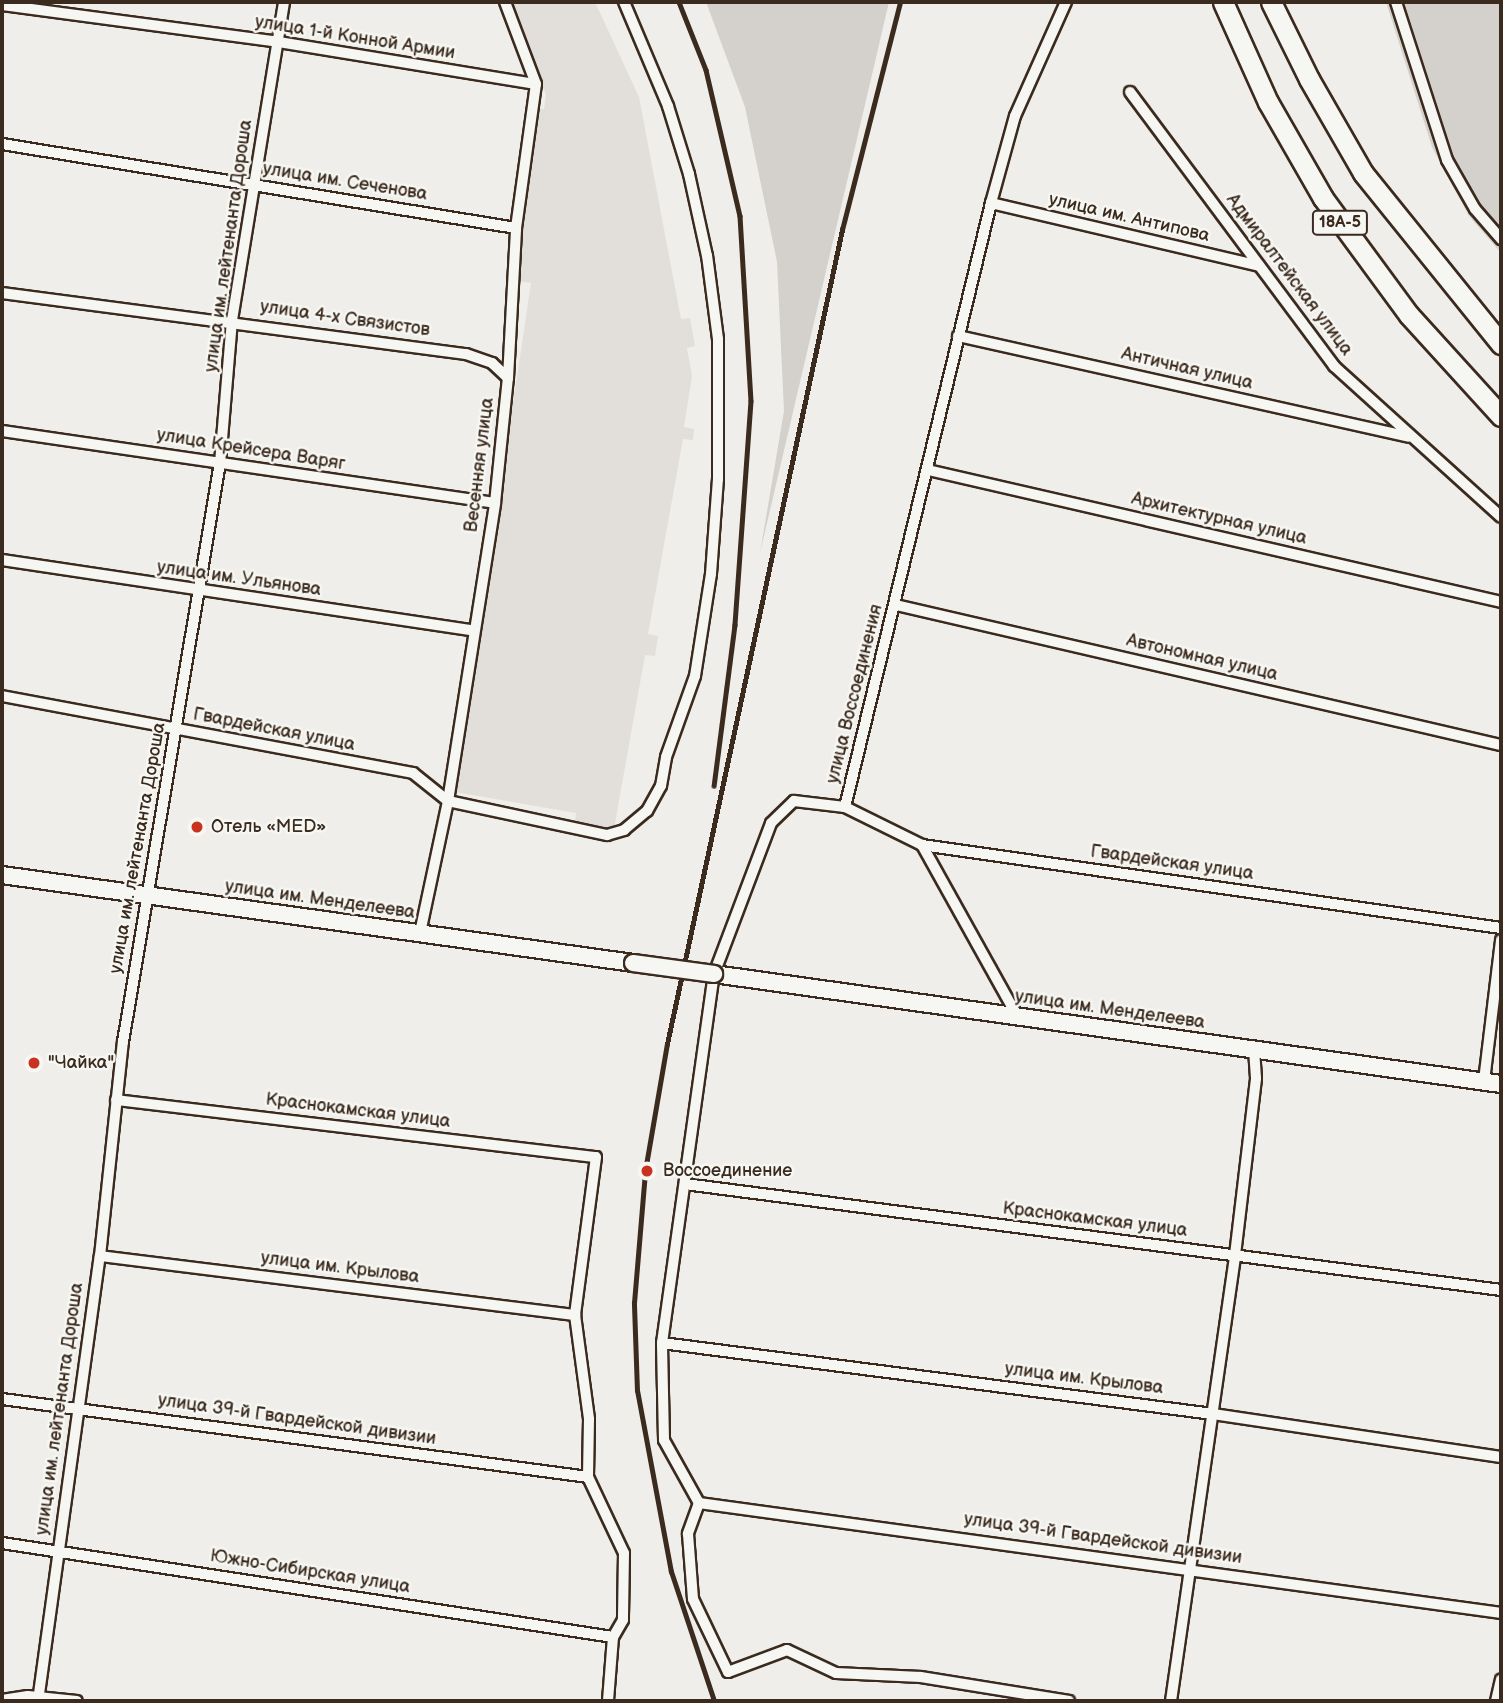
<!DOCTYPE html>
<html>
<head>
<meta charset="utf-8">
<style>
  body { margin:0 }
  #map { position:relative; width:1503px; height:1703px; overflow:hidden; background:#efeeea; font-family:"Balsamiq Sans",sans-serif }
  div>[style] { position:absolute }
  .built>* { inset:0; background:#e2dfdb }
  .green>* { inset:0; background:#d4d1cc }
  .roads { filter:drop-shadow(2px 0 #3b2a1e) drop-shadow(-2px 0 #3b2a1e) drop-shadow(0 2px #3b2a1e) drop-shadow(0 -2px #3b2a1e) }
  .minor>* { height:10px; margin:-5px; padding:0 5px; transform-origin:5px; border-radius:5px; background:#f6f6f2 }
  .secondary>* { height:16px; margin:-8px; padding:0 8px; transform-origin:8px; border-radius:8px; background:#f6f6f2 }
  .trunk>* { height:19px; margin:-9.5px; padding:0 9.5px; transform-origin:9.5px; border-radius:9.5px; background:#f6f6f2 }
  .rail>* { height:4.5px; margin:-2.25px; padding:0 2.25px; transform-origin:2.25px; border-radius:2.25px; background:#3b2a1e }
  .bridges { filter:drop-shadow(2px 0 #3b2a1e) drop-shadow(-2px 0 #3b2a1e) drop-shadow(0 2px #3b2a1e) drop-shadow(0 -2px #3b2a1e) }
  .secondary-bridge>* { height:16px; margin:-8px; padding:0 8px; transform-origin:8px; border-radius:8px; background:#f6f6f2 }
  .dots>* { width:19px; height:19px; translate:-50% -50%; box-sizing:border-box; border:4px solid #f6f6f2; border-radius:50% }
  span { translate:-50% -50%; white-space:nowrap; text-align:center; line-height:1.15; -webkit-text-stroke:5px #f6f6f2; paint-order:stroke }
  .shield-label span { padding:2px 5px; background:#f6f6f2; border:2px solid; border-radius:5px; -webkit-text-stroke-width:0 }
  .shield-label { font-size:16px; color:#3b2a1e; font-weight:700 }
  .street-label { font-size:18px; color:#3b2a1e }
  .poi-label { font-size:18px; color:#3b2a1e }
  .left { translate:0 -50%; text-align:left }
  .frame { position:absolute; inset:0; border:4px solid #3b2a1e; pointer-events:none }
</style>
</head>
<body>
<div id="map">
  <div class="built">
    <i style="clip-path:polygon(511px 2px,595px 2px,639px 97px,681px 319px,690px 318px,695px 346px,687px 348px,692px 376px,684px 427px,694px 429px,693px 440px,683px 439px,648px 634px,658px 636px,655px 656px,645px 655px,614px 829px,575px 822px,576px 813px,455px 792px,531px 283px,519px 281px,520px 237px,537px 109px,544px 109px,546px 95px)"></i>
  </div>
  <div class="green">
    <i style="clip-path:polygon(706px 2px,889px 2px,760px 553px,784px 411px,777px 262px,745px 107px)"></i>
    <i style="clip-path:polygon(1386px 2px,1501px 2px,1501px 253px,1469px 216px,1432px 147px)"></i>
  </div>
  <div class="roads">
    <div class="minor">
      <i style="left:1396px;top:2px;width:166px;rotate:72.1deg"></i>
      <i style="left:1447px;top:160px;width:56px;rotate:60.3deg"></i>
      <i style="left:1475px;top:209px;width:40px;rotate:49deg"></i>
      <i style="left:2px;top:5px;width:279px;rotate:7.6deg"></i>
      <i style="left:279px;top:42px;width:260px;rotate:9.3deg"></i>
      <i style="left:1130px;top:92px;width:342px;rotate:53.3deg"></i>
      <i style="left:1334px;top:366px;width:225px;rotate:42.1deg"></i>
      <i style="left:2px;top:144px;width:521px;rotate:9.28deg"></i>
      <i style="left:991px;top:203px;width:275px;rotate:13.2deg"></i>
      <i style="left:2px;top:293px;width:468px;rotate:7.5deg"></i>
      <i style="left:466px;top:354px;width:28px;rotate:19deg"></i>
      <i style="left:492px;top:363px;width:22px;rotate:43deg"></i>
      <i style="left:958px;top:336px;width:462px;rotate:12.6deg"></i>
      <i style="left:2px;top:431px;width:498px;rotate:8.3deg"></i>
      <i style="left:928px;top:470px;width:588px;rotate:12.97deg"></i>
      <i style="left:2px;top:560px;width:475px;rotate:8.5deg"></i>
      <i style="left:896px;top:605px;width:621px;rotate:13.03deg"></i>
      <i style="left:2px;top:696px;width:418px;rotate:10.6deg"></i>
      <i style="left:413px;top:773px;width:45px;rotate:38.7deg"></i>
      <i style="left:448px;top:801px;width:163px;rotate:12.1deg"></i>
      <i style="left:607px;top:835px;width:18px;rotate:-16deg"></i>
      <i style="left:624px;top:830px;width:30px;rotate:-40deg"></i>
      <i style="left:647px;top:811px;width:29px;rotate:-61deg"></i>
      <i style="left:661px;top:786px;width:29px;rotate:-80deg"></i>
      <i style="left:666px;top:757px;width:86px;rotate:-70.3deg"></i>
      <i style="left:695px;top:676px;width:103px;rotate:-81.1deg"></i>
      <i style="left:711px;top:574px;width:95px;rotate:-85.8deg"></i>
      <i style="left:718px;top:479px;width:140px;rotate:-90deg"></i>
      <i style="left:718px;top:339px;width:84px;rotate:-97.5deg"></i>
      <i style="left:707px;top:256px;width:84px;rotate:-102.4deg"></i>
      <i style="left:689px;top:174px;width:71px;rotate:-107.2deg"></i>
      <i style="left:668px;top:106px;width:113px;rotate:-112.9deg"></i>
      <i style="left:845px;top:807px;width:621px;rotate:-76.41deg"></i>
      <i style="left:991px;top:203px;width:90px;rotate:-74.6deg"></i>
      <i style="left:1015px;top:116px;width:125px;rotate:-65.9deg"></i>
      <i style="left:922px;top:845px;width:196px;rotate:60.9deg"></i>
      <i style="left:420px;top:933px;width:135px;rotate:-78deg"></i>
      <i style="left:448px;top:801px;width:302px;rotate:-81deg"></i>
      <i style="left:495px;top:503px;width:126px;rotate:-84.1deg"></i>
      <i style="left:508px;top:378px;width:150px;rotate:-86.9deg"></i>
      <i style="left:516px;top:228px;width:145px;rotate:-82.1deg"></i>
      <i style="left:536px;top:84px;width:88px;rotate:-110.7deg"></i>
      <i style="left:1484px;top:1081px;width:142px;rotate:-83.1deg"></i>
      <i style="left:116px;top:1100px;width:483px;rotate:6.8deg"></i>
      <i style="left:596px;top:1157px;width:159px;rotate:97.6deg"></i>
      <i style="left:575px;top:1315px;width:105px;rotate:82.3deg"></i>
      <i style="left:589px;top:1419px;width:58px;rotate:91deg"></i>
      <i style="left:588px;top:1477px;width:84px;rotate:64.7deg"></i>
      <i style="left:624px;top:1553px;width:67px;rotate:90.9deg"></i>
      <i style="left:623px;top:1620px;width:20px;rotate:120deg"></i>
      <i style="left:613px;top:1637px;width:64px;rotate:94.5deg"></i>
      <i style="left:685px;top:1184px;width:823px;rotate:7.4deg"></i>
      <i style="left:100px;top:1256px;width:479px;rotate:7.1deg"></i>
      <i style="left:662px;top:1343px;width:556px;rotate:7.34deg"></i>
      <i style="left:1213px;top:1414px;width:291px;rotate:8.5deg"></i>
      <i style="left:2px;top:1399px;width:591px;rotate:7.58deg"></i>
      <i style="left:699px;top:1503px;width:72px;rotate:-119.1deg"></i>
      <i style="left:664px;top:1440px;width:97px;rotate:-91.2deg"></i>
      <i style="left:662px;top:1343px;width:373px;rotate:-82deg"></i>
      <i style="left:714px;top:974px;width:161px;rotate:-69.3deg"></i>
      <i style="left:771px;top:823px;width:32px;rotate:-44deg"></i>
      <i style="left:794px;top:801px;width:51px;rotate:6.7deg"></i>
      <i style="left:845px;top:807px;width:86px;rotate:26.3deg"></i>
      <i style="left:922px;top:845px;width:585px;rotate:8.16deg"></i>
      <i style="left:699px;top:1503px;width:810px;rotate:7.81deg"></i>
      <i style="left:699px;top:1503px;width:33px;rotate:110deg"></i>
      <i style="left:688px;top:1534px;width:65px;rotate:85.6deg"></i>
      <i style="left:693px;top:1599px;width:81px;rotate:64.4deg"></i>
      <i style="left:728px;top:1672px;width:63px;rotate:-20.4deg"></i>
      <i style="left:787px;top:1650px;width:54px;rotate:25.1deg"></i>
      <i style="left:836px;top:1673px;width:85px;rotate:2.7deg"></i>
      <i style="left:921px;top:1677px;width:150px;rotate:9.2deg"></i>
      <i style="left:2px;top:1543px;width:618px;rotate:8.75deg"></i>
      <i style="left:2px;top:1700px;width:26px;rotate:-9deg"></i>
      <i style="left:28px;top:1696px;width:49px;rotate:5.8deg"></i>
      <i style="left:38px;top:1701px;width:449px;rotate:-82.1deg"></i>
      <i style="left:100px;top:1256px;width:215px;rotate:-83.9deg"></i>
      <i style="left:123px;top:1042px;width:587px;rotate:-80.49deg"></i>
      <i style="left:220px;top:463px;width:144px;rotate:-85.2deg"></i>
      <i style="left:232px;top:320px;width:322px;rotate:-80.7deg"></i>
      <i style="left:1171px;top:1701px;width:451px;rotate:-81.8deg"></i>
      <i style="left:1235px;top:1255px;width:178px;rotate:-83.2deg"></i>
      <i style="left:1256px;top:1078px;width:29px;rotate:-94deg"></i>
      <i style="left:1496px;top:1701px;width:22px;rotate:-77deg"></i>
    </div>
    <div class="secondary">
      <i style="left:2px;top:875px;width:637px;rotate:7.94deg"></i>
      <i style="left:714px;top:974px;width:795px;rotate:7.96deg"></i>
    </div>
    <div class="trunk">
      <i style="left:1223px;top:2px;width:110px;rotate:65.8deg"></i>
      <i style="left:1268px;top:102px;width:111px;rotate:60.2deg"></i>
      <i style="left:1323px;top:198px;width:145px;rotate:53.7deg"></i>
      <i style="left:1409px;top:315px;width:137px;rotate:47.7deg"></i>
      <i style="left:1271px;top:2px;width:86px;rotate:63.7deg"></i>
      <i style="left:1309px;top:79px;width:108px;rotate:60.1deg"></i>
      <i style="left:1363px;top:173px;width:220px;rotate:51.1deg"></i>
    </div>
  </div>
  <div class="rail">
    <i style="left:679px;top:2px;width:73px;rotate:68.3deg"></i>
    <i style="left:706px;top:70px;width:150px;rotate:76.9deg"></i>
    <i style="left:740px;top:216px;width:185px;rotate:86.6deg"></i>
    <i style="left:751px;top:401px;width:225px;rotate:94.1deg"></i>
    <i style="left:735px;top:625px;width:162px;rotate:97.4deg"></i>
    <i style="left:714px;top:1701px;width:136px;rotate:-108.4deg"></i>
    <i style="left:671px;top:1572px;width:184px;rotate:-100.6deg"></i>
    <i style="left:637px;top:1391px;width:88px;rotate:-92deg"></i>
    <i style="left:634px;top:1303px;width:132px;rotate:-85.2deg"></i>
    <i style="left:645px;top:1171px;width:129px;rotate:-80.2deg"></i>
    <i style="left:667px;top:1044px;width:833px;rotate:-77.87deg"></i>
    <i style="left:842px;top:230px;width:235px;rotate:-75.7deg"></i>
  </div>
  <div class="bridges">
    <div class="secondary-bridge">
      <i style="left:633px;top:963px;width:82px;rotate:7.7deg"></i>
    </div>
  </div>
  <div class="dots">
    <i style="left:197px;top:827px;background:#c8321e"></i>
    <i style="left:34px;top:1063px;background:#c8321e"></i>
    <i style="left:647px;top:1171px;background:#c8321e"></i>
  </div>
  <div class="shield-label">
    <span style="left:1340px;top:223px">18А-5</span>
  </div>
  <div class="street-label">
    <span style="left:355px;top:38px;rotate:9deg">улица 1-й Конной Армии</span>
    <span style="left:345px;top:182px;rotate:9deg">улица им. Сеченова</span>
    <span style="left:1129px;top:218px;rotate:13deg">улица им. Антипова</span>
    <span style="left:229px;top:246px;rotate:-82deg">улица им. лейтенанта Дороша</span>
    <span style="left:1289px;top:275px;rotate:53deg">Адмиралтейская улица</span>
    <span style="left:345px;top:319px;rotate:8deg">улица 4-х Связистов</span>
    <span style="left:1187px;top:369px;rotate:13deg">Античная улица</span>
    <span style="left:251px;top:450px;rotate:9deg">улица Крейсера Варяг</span>
    <span style="left:480px;top:465px;rotate:-83deg">Весенняя улица</span>
    <span style="left:1219px;top:519px;rotate:13deg">Архитектурная улица</span>
    <span style="left:239px;top:579px;rotate:8deg">улица им. Ульянова</span>
    <span style="left:1202px;top:658px;rotate:13deg">Автономная улица</span>
    <span style="left:855px;top:694px;rotate:-76deg">улица Воссоединения</span>
    <span style="left:274px;top:730px;rotate:11deg">Гвардейская улица</span>
    <span style="left:138px;top:848px;rotate:-80deg">улица им. лейтенанта Дороша</span>
    <span style="left:1172px;top:863px;rotate:8deg">Гвардейская улица</span>
    <span style="left:320px;top:900px;rotate:8deg">улица им. Менделеева</span>
    <span style="left:1110px;top:1010px;rotate:8deg">улица им. Менделеева</span>
    <span style="left:358px;top:1111px;rotate:7deg">Краснокамская улица</span>
    <span style="left:1095px;top:1220px;rotate:7deg">Краснокамская улица</span>
    <span style="left:340px;top:1268px;rotate:7deg">улица им. Крылова</span>
    <span style="left:1084px;top:1379px;rotate:7deg">улица им. Крылова</span>
    <span style="left:60px;top:1409px;rotate:-82deg">улица им. лейтенанта Дороша</span>
    <span style="left:297px;top:1420px;rotate:8deg">улица 39-й Гвардейской дивизии</span>
    <span style="left:1103px;top:1539px;rotate:8deg">улица 39-й Гвардейской дивизии</span>
    <span style="left:310px;top:1572px;rotate:9deg">Южно-Сибирская улица</span>
  </div>
  <div class="poi-label">
    <span class="left" style="left:211px;top:827px">Отель «MED»</span>
    <span class="left" style="left:48px;top:1063px">"Чайка"</span>
    <span class="left" style="left:663px;top:1171px">Воссоединение</span>
  </div>
  <div class="frame"></div>
</div>
</body>
</html>
